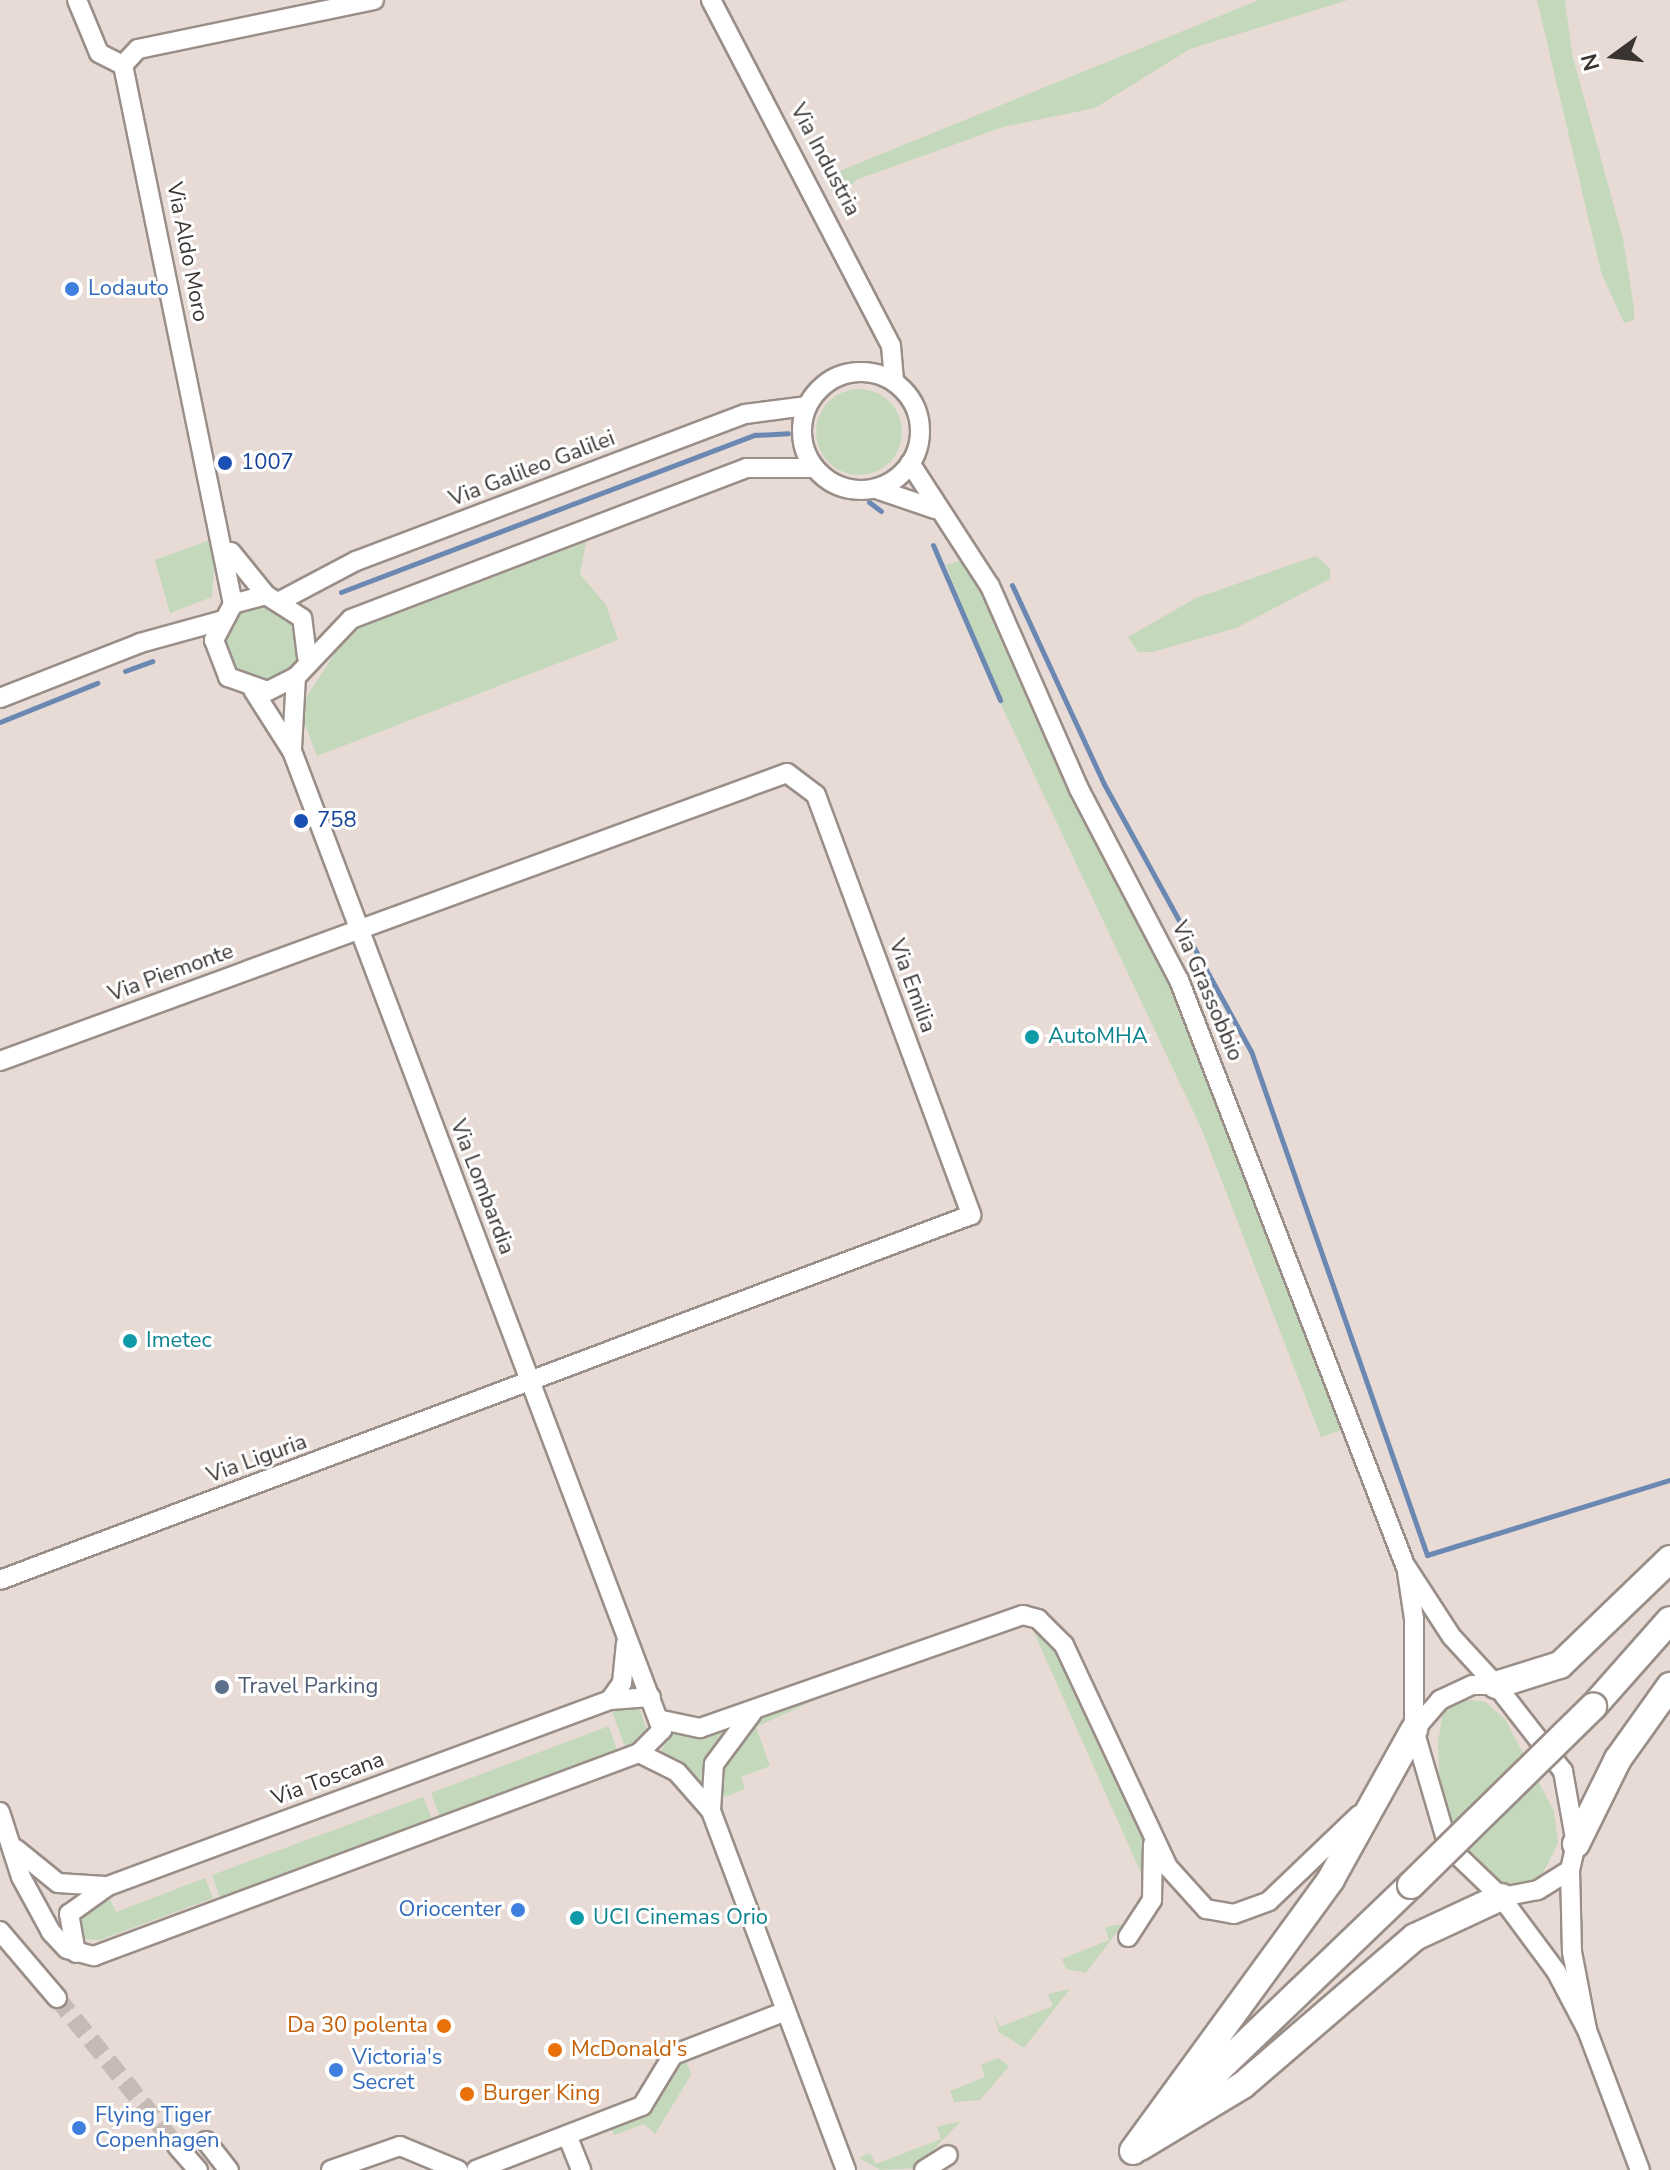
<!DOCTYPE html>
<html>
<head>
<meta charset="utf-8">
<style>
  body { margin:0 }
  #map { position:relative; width:1670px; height:2170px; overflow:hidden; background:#e8dbd5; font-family:"Nunito Sans",sans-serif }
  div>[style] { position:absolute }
  .green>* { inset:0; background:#c4d8bb }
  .round { border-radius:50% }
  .stream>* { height:5px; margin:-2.5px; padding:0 2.5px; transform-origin:2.5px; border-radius:2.5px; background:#6b88b3 }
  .minor-tunnel>* { height:18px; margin-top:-9px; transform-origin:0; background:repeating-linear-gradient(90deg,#c5bab4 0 18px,transparent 0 27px) }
  .roads { filter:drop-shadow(2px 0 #9a8e88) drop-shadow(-2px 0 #9a8e88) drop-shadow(0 2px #9a8e88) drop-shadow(0 -2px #9a8e88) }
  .minor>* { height:18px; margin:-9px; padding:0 9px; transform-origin:9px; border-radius:9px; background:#fff }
  .minor>.ring { margin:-9px; padding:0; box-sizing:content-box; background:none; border:18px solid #fff; border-radius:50% }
  .highway>* { height:26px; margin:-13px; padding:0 13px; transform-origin:13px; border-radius:13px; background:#fff }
  .bridges { filter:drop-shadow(2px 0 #9a8e88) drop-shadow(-2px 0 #9a8e88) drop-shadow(0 2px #9a8e88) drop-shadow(0 -2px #9a8e88) }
  .highway-bridge>* { height:26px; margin:-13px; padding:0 13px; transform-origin:13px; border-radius:13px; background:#fff }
  .dots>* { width:22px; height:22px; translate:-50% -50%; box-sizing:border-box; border:4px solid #fff; border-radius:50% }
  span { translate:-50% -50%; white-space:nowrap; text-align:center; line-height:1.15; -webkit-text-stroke:6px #fff; paint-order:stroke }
  .street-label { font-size:22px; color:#393431 }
  .shop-label { font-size:22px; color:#366cbe }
  .left { translate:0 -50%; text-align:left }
  .right { translate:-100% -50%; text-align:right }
  .transit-label { font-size:22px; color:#164399 }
  .culture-label { font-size:22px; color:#0d838f }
  .service-label { font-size:22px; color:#4e5e75 }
  .food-label { font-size:22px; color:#c56008 }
  .north { position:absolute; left:1574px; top:16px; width:80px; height:80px; -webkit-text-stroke:6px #fff; paint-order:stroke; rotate:255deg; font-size:22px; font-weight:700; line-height:32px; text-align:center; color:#393431 }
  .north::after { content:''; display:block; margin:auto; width:28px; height:36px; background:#393431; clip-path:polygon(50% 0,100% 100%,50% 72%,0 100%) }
</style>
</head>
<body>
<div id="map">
  <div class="green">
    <i style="clip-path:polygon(1259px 0,1348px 0,1190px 49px,1095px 108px,1003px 127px,856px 180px,837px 202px,825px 177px)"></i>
    <i style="clip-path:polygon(1537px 0,1565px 0,1572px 54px,1623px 239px,1634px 308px,1634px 320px,1624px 323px,1601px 272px)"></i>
    <i class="round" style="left:816px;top:389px;width:86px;height:86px"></i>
    <i style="clip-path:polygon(216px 538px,212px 597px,170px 613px,155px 560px)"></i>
    <i style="clip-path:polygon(586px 542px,580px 574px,606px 605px,618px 640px,317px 756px,299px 708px,349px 632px)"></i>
    <i style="clip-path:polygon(1316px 556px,1330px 568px,1330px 579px,1236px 628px,1153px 652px,1138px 652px,1128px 637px,1196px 598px)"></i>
    <i style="clip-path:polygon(964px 559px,1174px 976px,1345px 1429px,1321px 1437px,1202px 1130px,997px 696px,946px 565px)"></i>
    <i class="round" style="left:224px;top:606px;width:76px;height:76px"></i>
    <i style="clip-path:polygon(1033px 1630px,1056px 1651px,1143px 1838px,1145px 1882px)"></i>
    <i style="clip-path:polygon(839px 1689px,756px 1727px,770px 1766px,741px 1777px,745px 1789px,722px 1798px,726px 1824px,720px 1805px,722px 1765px,753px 1722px)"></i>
    <i style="clip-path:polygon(1463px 1699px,1485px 1702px,1505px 1719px,1554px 1811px,1558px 1843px,1539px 1881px,1509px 1886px,1493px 1878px,1475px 1865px,1451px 1823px,1440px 1790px,1438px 1742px,1443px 1711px)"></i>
    <i style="clip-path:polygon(638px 1703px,648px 1734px,625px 1747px,611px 1708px)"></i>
    <i style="clip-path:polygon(732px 1725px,713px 1752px,704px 1788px,659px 1755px,672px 1731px,692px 1736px)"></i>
    <i style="clip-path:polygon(609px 1726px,617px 1750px,440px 1817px,431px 1793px)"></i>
    <i style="clip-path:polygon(423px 1797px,432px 1819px,221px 1899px,212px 1875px)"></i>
    <i style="clip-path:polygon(205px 1878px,213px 1898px,100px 1940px,82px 1939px,78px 1915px,85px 1910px,110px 1900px,116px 1912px)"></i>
    <i style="clip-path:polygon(1123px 1924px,1086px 1973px,1066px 1969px,1062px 1959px,1109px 1940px,1105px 1927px)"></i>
    <i style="clip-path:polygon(1070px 1989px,1024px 2048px,999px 2032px,994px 2015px,1000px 2027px,1053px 2006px,1048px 1994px)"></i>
    <i style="clip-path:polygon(776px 2025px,785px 2038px,777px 2027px,687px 2062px,691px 2075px,655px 2134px,644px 2124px,614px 2135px,611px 2127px,656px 2106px,677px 2062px)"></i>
    <i style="clip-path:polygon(998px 2058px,1009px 2066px,980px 2100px,954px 2102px,950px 2091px,985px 2077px,981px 2065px)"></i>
    <i style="clip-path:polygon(961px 2121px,916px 2168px,880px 2170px,859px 2158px,870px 2153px,876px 2164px,941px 2139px,937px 2127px)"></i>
  </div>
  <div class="stream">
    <i style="left:869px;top:502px;width:15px;rotate:37deg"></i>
    <i style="left:933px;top:545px;width:169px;rotate:66.6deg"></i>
    <i style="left:1012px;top:585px;width:219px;rotate:65.2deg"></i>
    <i style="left:1104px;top:784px;width:305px;rotate:61.2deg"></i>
    <i style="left:1251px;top:1051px;width:534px;rotate:70.75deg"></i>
    <i style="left:1427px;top:1555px;width:254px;rotate:-17.2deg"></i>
    <i style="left:341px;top:592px;width:443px;rotate:-20.8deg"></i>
    <i style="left:755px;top:435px;width:33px;rotate:-3deg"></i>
    <i style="left:125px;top:671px;width:29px;rotate:-20deg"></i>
    <i style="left:0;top:722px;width:105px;rotate:-21.9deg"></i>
  </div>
  <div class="minor-tunnel">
    <i style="left:57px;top:1998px;width:191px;rotate:51deg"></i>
  </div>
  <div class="roads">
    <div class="minor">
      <i style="left:77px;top:0;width:57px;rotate:67.5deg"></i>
      <i style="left:99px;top:53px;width:27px;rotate:27deg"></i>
      <i style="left:711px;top:0;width:390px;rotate:62.5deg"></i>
      <i style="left:891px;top:346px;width:36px;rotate:85deg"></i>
      <i style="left:123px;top:65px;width:550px;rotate:78.47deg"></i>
      <i style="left:123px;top:65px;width:22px;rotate:-47deg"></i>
      <i style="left:138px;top:49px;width:241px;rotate:-11.7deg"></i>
      <i class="ring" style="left:802px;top:372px;width:100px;height:100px"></i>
      <i style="left:910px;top:463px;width:147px;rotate:57deg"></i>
      <i style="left:990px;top:586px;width:222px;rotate:66.3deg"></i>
      <i style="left:1079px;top:789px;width:216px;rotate:62.4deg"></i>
      <i style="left:1179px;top:980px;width:627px;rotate:68.88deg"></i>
      <i style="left:1405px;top:1565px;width:86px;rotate:56.9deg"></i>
      <i style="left:1452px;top:1637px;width:65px;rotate:47.5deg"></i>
      <i style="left:876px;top:489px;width:62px;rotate:18.7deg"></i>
      <i style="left:231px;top:552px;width:55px;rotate:50.9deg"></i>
      <i style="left:282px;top:600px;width:84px;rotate:-27.8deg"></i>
      <i style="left:356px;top:561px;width:416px;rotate:-20.7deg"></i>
      <i style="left:745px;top:414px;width:63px;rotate:-7.4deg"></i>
      <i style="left:307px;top:657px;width:39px;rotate:-97deg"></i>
      <i style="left:302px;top:618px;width:43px;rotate:-147.4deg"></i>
      <i style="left:266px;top:595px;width:34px;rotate:165deg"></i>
      <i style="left:233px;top:604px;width:41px;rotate:117.8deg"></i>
      <i style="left:214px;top:640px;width:40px;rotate:69deg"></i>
      <i style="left:228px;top:677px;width:42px;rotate:19.3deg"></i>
      <i style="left:268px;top:691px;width:31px;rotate:-27deg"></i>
      <i style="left:296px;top:677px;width:80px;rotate:-46.5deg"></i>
      <i style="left:351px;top:619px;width:423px;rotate:-20.9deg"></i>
      <i style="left:746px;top:468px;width:69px"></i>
      <i style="left:0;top:698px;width:150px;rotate:-21.4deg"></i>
      <i style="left:140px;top:643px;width:83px;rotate:-15.4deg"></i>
      <i style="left:292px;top:748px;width:71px;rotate:-86.8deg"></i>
      <i style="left:0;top:1061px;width:838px;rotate:-20.1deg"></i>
      <i style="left:787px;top:773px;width:36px;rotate:37deg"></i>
      <i style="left:816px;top:795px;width:448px;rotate:69.7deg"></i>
      <i style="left:971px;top:1215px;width:1037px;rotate:159.4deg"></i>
      <i style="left:1407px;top:1572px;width:48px;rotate:81.5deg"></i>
      <i style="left:1414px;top:1619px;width:111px;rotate:90deg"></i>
      <i style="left:610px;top:1700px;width:21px;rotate:-55deg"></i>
      <i style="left:622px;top:1683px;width:40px;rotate:-84.3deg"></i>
      <i style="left:662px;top:1720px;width:39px;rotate:12deg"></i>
      <i style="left:700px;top:1728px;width:342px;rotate:-19.3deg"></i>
      <i style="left:1023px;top:1615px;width:16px;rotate:15deg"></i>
      <i style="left:1038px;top:1619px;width:37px;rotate:45deg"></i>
      <i style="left:1064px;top:1645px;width:245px;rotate:64.9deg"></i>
      <i style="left:1168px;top:1867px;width:57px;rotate:47.9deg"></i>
      <i style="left:1206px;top:1909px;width:28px;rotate:10deg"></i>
      <i style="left:1234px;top:1914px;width:37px;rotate:-20deg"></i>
      <i style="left:1269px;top:1901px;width:124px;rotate:-43.7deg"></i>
      <i style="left:639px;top:1753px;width:42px;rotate:26.6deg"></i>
      <i style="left:677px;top:1772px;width:52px;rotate:48.9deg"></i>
      <i style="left:711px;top:1811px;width:384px;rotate:69.4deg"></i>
      <i style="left:711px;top:1810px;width:46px;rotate:-86.3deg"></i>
      <i style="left:714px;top:1764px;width:64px;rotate:-53.3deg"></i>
      <i style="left:0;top:1812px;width:68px;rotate:72.1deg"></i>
      <i style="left:21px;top:1877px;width:63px;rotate:61.4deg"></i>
      <i style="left:51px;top:1932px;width:23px;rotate:47deg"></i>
      <i style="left:67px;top:1949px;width:28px;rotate:15deg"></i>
      <i style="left:94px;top:1956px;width:582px;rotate:-20.43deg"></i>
      <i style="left:639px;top:1753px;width:33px;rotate:-45deg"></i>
      <i style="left:662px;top:1730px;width:1047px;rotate:-110.7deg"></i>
      <i style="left:292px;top:751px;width:72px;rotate:-122.6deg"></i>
      <i style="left:16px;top:1849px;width:54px;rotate:39deg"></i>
      <i style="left:58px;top:1883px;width:47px;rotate:3.7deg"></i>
      <i style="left:1570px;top:1870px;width:38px;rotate:148deg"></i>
      <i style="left:1538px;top:1890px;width:38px;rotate:169deg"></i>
      <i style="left:1501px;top:1897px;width:74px;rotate:-136.1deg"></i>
      <i style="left:1448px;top:1846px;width:121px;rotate:-106.3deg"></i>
      <i style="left:1414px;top:1730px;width:40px;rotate:-49deg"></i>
      <i style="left:1440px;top:1700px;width:35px;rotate:-25deg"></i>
      <i style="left:1472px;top:1685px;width:24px"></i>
      <i style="left:1496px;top:1685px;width:109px;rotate:52.1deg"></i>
      <i style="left:1563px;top:1771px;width:74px;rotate:79.9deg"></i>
      <i style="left:1576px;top:1844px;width:27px;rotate:103deg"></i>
      <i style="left:1570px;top:1870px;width:82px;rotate:88.6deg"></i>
      <i style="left:1572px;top:1952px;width:79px;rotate:79.1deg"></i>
      <i style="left:1501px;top:1897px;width:92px;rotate:53.4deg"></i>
      <i style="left:1556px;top:1971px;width:67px;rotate:62.3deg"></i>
      <i style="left:1587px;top:2030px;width:150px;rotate:69.3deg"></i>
      <i style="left:0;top:1931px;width:88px;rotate:49.6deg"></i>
      <i style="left:1128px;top:1937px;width:44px;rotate:-57deg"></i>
      <i style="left:1152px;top:1900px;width:56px;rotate:-89deg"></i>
      <i style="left:76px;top:1953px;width:40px;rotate:-100deg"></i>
      <i style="left:69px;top:1914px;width:48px;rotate:-35.7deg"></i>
      <i style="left:108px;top:1886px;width:535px;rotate:-20.33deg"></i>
      <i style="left:610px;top:1700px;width:41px;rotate:-4.2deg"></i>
      <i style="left:567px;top:2135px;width:38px;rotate:68deg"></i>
      <i style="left:206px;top:2141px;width:37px;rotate:52deg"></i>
      <i style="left:177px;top:2146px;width:32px;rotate:49deg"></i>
      <i style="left:331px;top:2170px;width:73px;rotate:-19.2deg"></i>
      <i style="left:400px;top:2146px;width:63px;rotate:22.5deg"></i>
      <i style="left:476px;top:2170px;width:178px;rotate:-21.1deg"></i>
      <i style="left:642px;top:2106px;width:60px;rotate:-58.7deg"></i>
      <i style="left:673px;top:2055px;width:121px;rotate:-21.3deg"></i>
      <i style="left:924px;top:2170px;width:28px;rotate:-32deg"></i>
    </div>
    <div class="highway">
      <i style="left:1496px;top:1685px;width:67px;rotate:-17.4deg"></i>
      <i style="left:1560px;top:1665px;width:153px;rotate:-43.9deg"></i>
      <i style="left:1593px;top:1707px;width:116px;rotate:-48.5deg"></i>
      <i style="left:1576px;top:1844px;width:95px;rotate:-63.7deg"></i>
      <i style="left:1618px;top:1759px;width:90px;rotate:-54.5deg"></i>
      <i style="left:1172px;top:2114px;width:331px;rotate:-43.8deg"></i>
      <i style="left:1140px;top:2147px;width:120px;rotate:-31deg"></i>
      <i style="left:1243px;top:2085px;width:227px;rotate:-40.7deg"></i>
      <i style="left:1415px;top:1937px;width:95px;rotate:-24.9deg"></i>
      <i style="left:1133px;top:2151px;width:336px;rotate:-53.9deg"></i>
      <i style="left:1331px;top:1879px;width:171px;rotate:-60.9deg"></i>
    </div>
  </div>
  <div class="bridges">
    <div class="highway-bridge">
      <i style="left:1411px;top:1885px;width:255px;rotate:-44.4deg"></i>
    </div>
  </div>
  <div class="dots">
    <i style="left:72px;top:289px;background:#3f7fe0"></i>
    <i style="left:225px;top:463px;background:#1a4fb4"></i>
    <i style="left:301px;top:821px;background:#1a4fb4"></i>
    <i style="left:1032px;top:1037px;background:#0f9aa8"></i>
    <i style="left:130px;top:1341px;background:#0f9aa8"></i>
    <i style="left:222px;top:1687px;background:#5c6f8a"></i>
    <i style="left:518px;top:1910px;background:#3f7fe0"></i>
    <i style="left:577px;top:1918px;background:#0f9aa8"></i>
    <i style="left:444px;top:2026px;background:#e8710a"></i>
    <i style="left:555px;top:2050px;background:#e8710a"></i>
    <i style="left:336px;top:2070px;background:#3f7fe0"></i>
    <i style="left:467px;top:2094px;background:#e8710a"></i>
    <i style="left:79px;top:2128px;background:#3f7fe0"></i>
  </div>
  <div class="street-label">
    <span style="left:825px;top:160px;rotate:62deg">Via Industria</span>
    <span style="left:187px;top:252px;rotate:79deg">Via Aldo Moro</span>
    <span style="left:532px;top:469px;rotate:-21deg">Via Galileo Galilei</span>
    <span style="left:171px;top:973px;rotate:-20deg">Via Piemonte</span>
    <span style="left:912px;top:986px;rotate:70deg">Via Emilia</span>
    <span style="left:1207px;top:991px;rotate:67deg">Via Grassobbio</span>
    <span style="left:482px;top:1187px;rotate:69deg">Via Lombardia</span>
    <span style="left:257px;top:1459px;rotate:-20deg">Via Liguria</span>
    <span style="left:328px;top:1779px;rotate:-20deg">Via Toscana</span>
  </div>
  <div class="shop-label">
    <span class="left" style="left:88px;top:289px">Lodauto</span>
    <span class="right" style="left:502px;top:1910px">Oriocenter</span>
    <span class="left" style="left:352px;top:2070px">Victoria's<br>Secret</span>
    <span class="left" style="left:95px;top:2128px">Flying Tiger<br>Copenhagen</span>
  </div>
  <div class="transit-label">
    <span class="left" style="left:241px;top:463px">1007</span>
    <span class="left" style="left:317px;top:821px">758</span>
  </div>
  <div class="culture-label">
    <span class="left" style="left:1048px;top:1037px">AutoMHA</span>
    <span class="left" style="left:146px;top:1341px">Imetec</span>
    <span class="left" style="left:593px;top:1918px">UCI Cinemas Orio</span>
  </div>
  <div class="service-label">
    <span class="left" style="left:238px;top:1687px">Travel Parking</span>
  </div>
  <div class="food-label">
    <span class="right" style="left:428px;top:2026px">Da 30 polenta</span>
    <span class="left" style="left:571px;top:2050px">McDonald's</span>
    <span class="left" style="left:483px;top:2094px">Burger King</span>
  </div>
  <div class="north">N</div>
</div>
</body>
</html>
